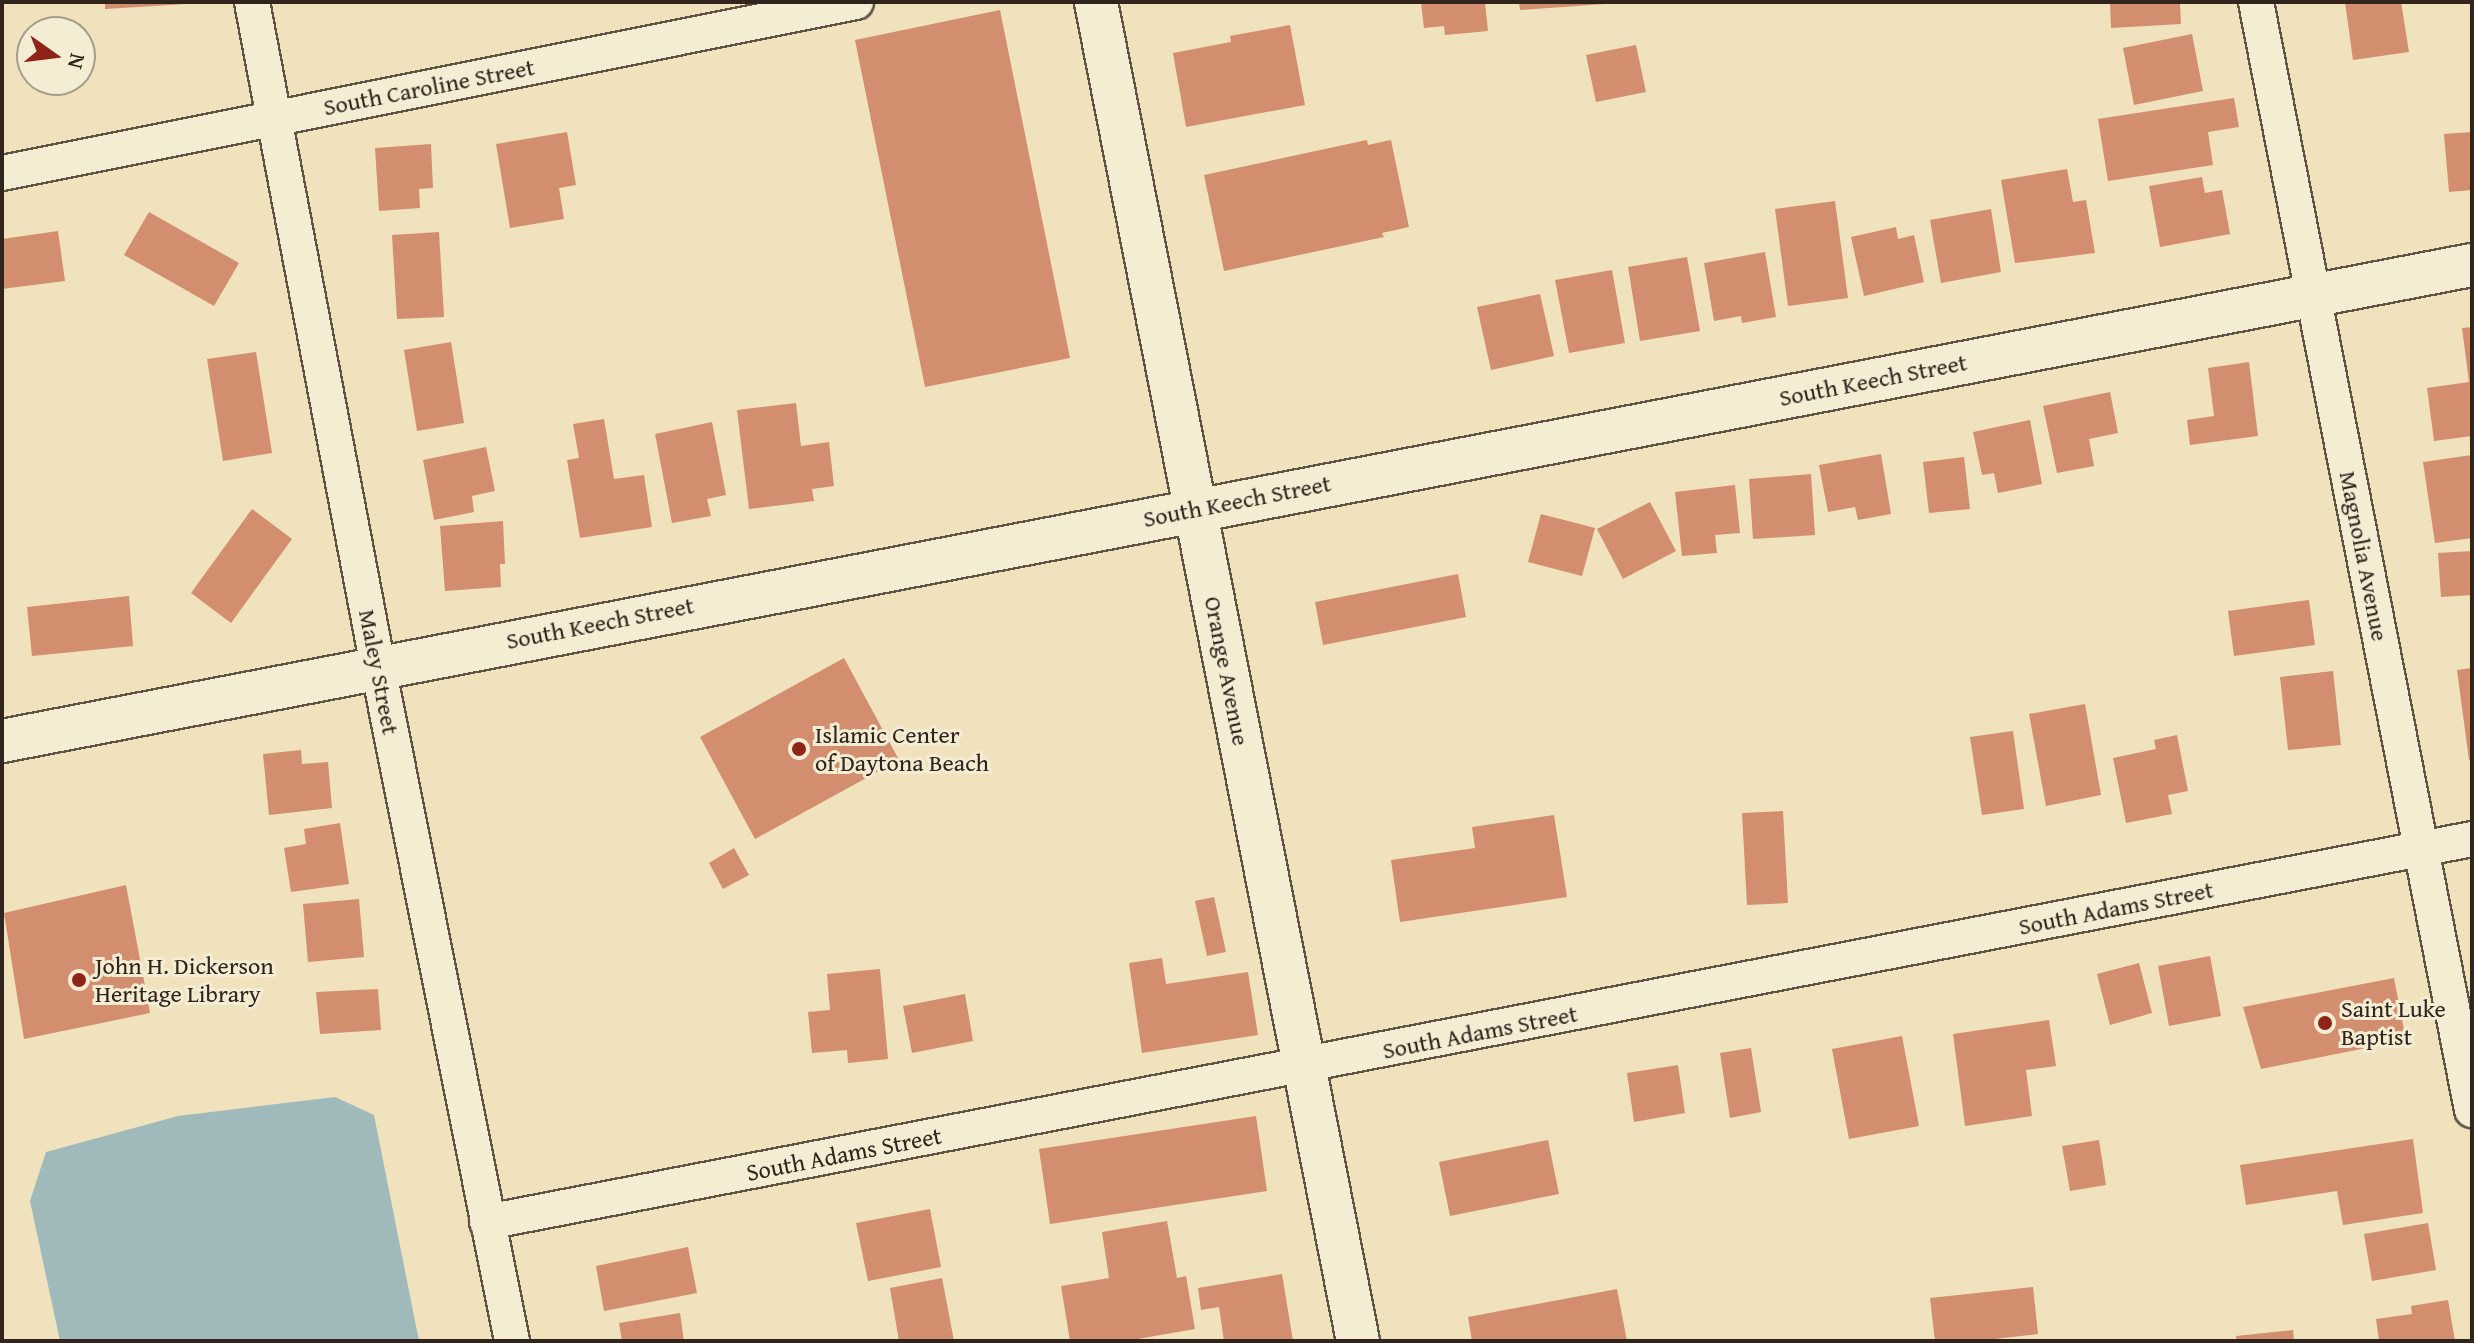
<!DOCTYPE html>
<html>
<head>
<meta charset="utf-8">
<style>
  body { margin:0 }
  #map { position:relative; width:2474px; height:1343px; overflow:hidden; background:#efe2bd; font-family:"Gentium Book Plus",serif }
  div>[style] { position:absolute }
  .water>* { inset:0; background:#a0babc }
  .building>* { inset:0; background:#d38e6f }
  .roads { filter:drop-shadow(2px 0 #605445) drop-shadow(-2px 0 #605445) drop-shadow(0 2px #605445) drop-shadow(0 -2px #605445) }
  .minor>* { height:34px; margin:-17px; padding:0 17px; transform-origin:17px; border-radius:17px; background:#f5ecd4 }
  .tertiary>* { height:42px; margin:-21px; padding:0 21px; transform-origin:21px; border-radius:21px; background:#f5ecd4 }
  .dots>* { width:22px; height:22px; translate:-50% -50%; box-sizing:border-box; border:4px solid #f5ecd4; border-radius:50% }
  span { translate:-50% -50%; white-space:nowrap; text-align:center; line-height:1.15; -webkit-text-stroke:6px #f5ecd4; paint-order:stroke }
  .street-label { font-size:24px; color:#31241d }
  .poi-label { font-size:24px; color:#31241d }
  .left { translate:0 -50%; text-align:left }
  .frame { position:absolute; inset:0; border:4px solid #31241d; pointer-events:none }
  .north { position:absolute; left:16px; top:16px; width:80px; height:80px; box-sizing:border-box; background:#f5ecd4; border:2px solid #a79c8b; border-radius:50%; rotate:104deg; font-size:22px; font-weight:700; line-height:32px; text-align:center; color:#31241d }
  .north::after { content:''; display:block; margin:auto; width:28px; height:36px; background:#8f2418; clip-path:polygon(50% 0,100% 100%,50% 72%,0 100%) }
</style>
</head>
<body>
<div id="map">
  <div class="water">
    <i style="clip-path:polygon(335px 1097px,374px 1115px,419px 1341px,60px 1341px,30px 1201px,46px 1152px,178px 1116px)"></i>
  </div>
  <div class="building">
    <i style="clip-path:polygon(105px 2px,186px 2px,186px 4px,105px 9px)"></i>
    <i style="clip-path:polygon(1421px 2px,1485px 2px,1488px 31px,1445px 35px,1444px 26px,1424px 28px)"></i>
    <i style="clip-path:polygon(1519px 2px,1605px 2px,1605px 4px,1520px 10px)"></i>
    <i style="clip-path:polygon(2110px 2px,2180px 2px,2181px 24px,2111px 28px)"></i>
    <i style="clip-path:polygon(2345px 2px,2401px 2px,2409px 52px,2353px 60px)"></i>
    <i style="clip-path:polygon(1000px 10px,1070px 358px,925px 387px,855px 40px)"></i>
    <i style="clip-path:polygon(1290px 25px,1305px 105px,1186px 127px,1173px 53px,1231px 42px,1230px 36px)"></i>
    <i style="clip-path:polygon(2192px 34px,2203px 91px,2134px 105px,2123px 48px)"></i>
    <i style="clip-path:polygon(1636px 45px,1646px 92px,1596px 102px,1586px 55px)"></i>
    <i style="clip-path:polygon(2234px 98px,2239px 127px,2208px 132px,2213px 165px,2108px 181px,2098px 119px)"></i>
    <i style="clip-path:polygon(567px 132px,576px 185px,559px 188px,564px 219px,510px 228px,496px 144px)"></i>
    <i style="clip-path:polygon(2472px 132px,2472px 190px,2449px 192px,2444px 134px)"></i>
    <i style="clip-path:polygon(1367px 140px,1368px 145px,1391px 140px,1409px 227px,1382px 233px,1384px 237px,1224px 271px,1204px 175px)"></i>
    <i style="clip-path:polygon(431px 144px,433px 188px,419px 189px,420px 208px,379px 211px,375px 148px)"></i>
    <i style="clip-path:polygon(2067px 169px,2073px 202px,2086px 200px,2095px 253px,2015px 263px,2001px 180px)"></i>
    <i style="clip-path:polygon(2202px 177px,2205px 193px,2222px 190px,2230px 234px,2160px 247px,2149px 186px)"></i>
    <i style="clip-path:polygon(1835px 201px,1848px 298px,1788px 306px,1775px 209px)"></i>
    <i style="clip-path:polygon(1991px 209px,2001px 272px,1941px 283px,1930px 220px)"></i>
    <i style="clip-path:polygon(149px 212px,239px 263px,214px 306px,124px 255px)"></i>
    <i style="clip-path:polygon(1896px 227px,1898px 239px,1914px 235px,1924px 282px,1864px 296px,1851px 237px)"></i>
    <i style="clip-path:polygon(58px 231px,65px 281px,2px 289px,2px 239px)"></i>
    <i style="clip-path:polygon(439px 232px,444px 317px,397px 319px,392px 235px)"></i>
    <i style="clip-path:polygon(1765px 252px,1776px 317px,1742px 323px,1741px 316px,1714px 321px,1704px 263px)"></i>
    <i style="clip-path:polygon(1687px 257px,1700px 331px,1640px 341px,1628px 267px)"></i>
    <i style="clip-path:polygon(1612px 270px,1625px 343px,1569px 353px,1555px 280px)"></i>
    <i style="clip-path:polygon(1540px 294px,1554px 356px,1491px 370px,1477px 307px)"></i>
    <i style="clip-path:polygon(2472px 327px,2472px 436px,2434px 441px,2427px 388px,2469px 382px,2462px 328px)"></i>
    <i style="clip-path:polygon(451px 342px,464px 423px,417px 431px,404px 350px)"></i>
    <i style="clip-path:polygon(256px 352px,272px 453px,223px 461px,207px 359px)"></i>
    <i style="clip-path:polygon(2249px 362px,2258px 436px,2190px 445px,2187px 420px,2214px 416px,2208px 368px)"></i>
    <i style="clip-path:polygon(2110px 392px,2118px 433px,2089px 439px,2094px 466px,2057px 473px,2043px 406px)"></i>
    <i style="clip-path:polygon(796px 403px,801px 446px,829px 442px,834px 486px,812px 489px,814px 501px,749px 509px,737px 410px)"></i>
    <i style="clip-path:polygon(604px 419px,614px 479px,644px 475px,652px 527px,580px 538px,567px 460px,579px 458px,573px 424px)"></i>
    <i style="clip-path:polygon(2030px 420px,2042px 484px,1998px 493px,1994px 473px,1982px 475px,1973px 432px)"></i>
    <i style="clip-path:polygon(712px 422px,726px 495px,707px 499px,711px 516px,672px 523px,655px 434px)"></i>
    <i style="clip-path:polygon(486px 447px,495px 491px,472px 496px,474px 512px,434px 520px,423px 460px)"></i>
    <i style="clip-path:polygon(1881px 454px,1891px 514px,1858px 520px,1855px 507px,1828px 512px,1819px 465px)"></i>
    <i style="clip-path:polygon(2472px 455px,2472px 538px,2435px 543px,2423px 462px)"></i>
    <i style="clip-path:polygon(1964px 457px,1970px 509px,1929px 513px,1923px 462px)"></i>
    <i style="clip-path:polygon(1811px 474px,1815px 535px,1753px 539px,1749px 479px)"></i>
    <i style="clip-path:polygon(1735px 485px,1740px 533px,1715px 535px,1717px 553px,1682px 556px,1675px 492px)"></i>
    <i style="clip-path:polygon(1650px 502px,1676px 551px,1623px 579px,1597px 529px)"></i>
    <i style="clip-path:polygon(252px 509px,292px 539px,231px 623px,191px 593px)"></i>
    <i style="clip-path:polygon(1541px 514px,1595px 528px,1582px 576px,1528px 562px)"></i>
    <i style="clip-path:polygon(503px 521px,505px 564px,500px 564px,501px 587px,445px 591px,440px 526px)"></i>
    <i style="clip-path:polygon(2472px 551px,2472px 595px,2441px 597px,2438px 553px)"></i>
    <i style="clip-path:polygon(1458px 574px,1466px 617px,1323px 645px,1315px 602px)"></i>
    <i style="clip-path:polygon(129px 596px,133px 646px,32px 656px,27px 607px)"></i>
    <i style="clip-path:polygon(2309px 600px,2315px 645px,2234px 656px,2228px 611px)"></i>
    <i style="clip-path:polygon(844px 658px,899px 760px,755px 839px,700px 737px)"></i>
    <i style="clip-path:polygon(2472px 668px,2472px 760px,2469px 760px,2457px 670px)"></i>
    <i style="clip-path:polygon(2333px 671px,2341px 745px,2288px 750px,2280px 677px)"></i>
    <i style="clip-path:polygon(2085px 704px,2101px 795px,2046px 806px,2029px 714px)"></i>
    <i style="clip-path:polygon(2013px 731px,2024px 809px,1982px 815px,1970px 737px)"></i>
    <i style="clip-path:polygon(2177px 735px,2188px 791px,2168px 795px,2172px 814px,2126px 823px,2113px 758px,2156px 749px,2154px 740px)"></i>
    <i style="clip-path:polygon(301px 750px,302px 764px,328px 762px,332px 808px,269px 815px,263px 754px)"></i>
    <i style="clip-path:polygon(1783px 811px,1788px 903px,1747px 905px,1742px 813px)"></i>
    <i style="clip-path:polygon(1554px 815px,1567px 897px,1400px 922px,1391px 860px,1475px 848px,1472px 827px)"></i>
    <i style="clip-path:polygon(340px 823px,349px 884px,291px 892px,284px 848px,306px 844px,304px 829px)"></i>
    <i style="clip-path:polygon(734px 848px,749px 875px,723px 889px,709px 863px)"></i>
    <i style="clip-path:polygon(126px 885px,150px 1013px,24px 1039px,4px 913px)"></i>
    <i style="clip-path:polygon(1214px 897px,1226px 952px,1207px 956px,1195px 901px)"></i>
    <i style="clip-path:polygon(359px 899px,364px 957px,308px 962px,303px 904px)"></i>
    <i style="clip-path:polygon(2210px 956px,2221px 1016px,2169px 1026px,2158px 966px)"></i>
    <i style="clip-path:polygon(1162px 958px,1166px 984px,1248px 972px,1258px 1035px,1142px 1053px,1129px 963px)"></i>
    <i style="clip-path:polygon(2139px 963px,2152px 1013px,2110px 1025px,2097px 974px)"></i>
    <i style="clip-path:polygon(880px 969px,888px 1059px,848px 1063px,847px 1050px,812px 1053px,808px 1012px,830px 1010px,827px 974px)"></i>
    <i style="clip-path:polygon(2394px 978px,2406px 1040px,2261px 1069px,2243px 1007px)"></i>
    <i style="clip-path:polygon(378px 989px,381px 1030px,320px 1034px,316px 992px)"></i>
    <i style="clip-path:polygon(965px 994px,973px 1041px,912px 1053px,903px 1006px)"></i>
    <i style="clip-path:polygon(2049px 1020px,2056px 1066px,2026px 1070px,2032px 1116px,1965px 1126px,1953px 1034px)"></i>
    <i style="clip-path:polygon(1902px 1036px,1919px 1126px,1849px 1139px,1832px 1049px)"></i>
    <i style="clip-path:polygon(1751px 1048px,1761px 1112px,1730px 1118px,1720px 1053px)"></i>
    <i style="clip-path:polygon(1678px 1065px,1685px 1113px,1634px 1122px,1627px 1073px)"></i>
    <i style="clip-path:polygon(1256px 1116px,1267px 1191px,1050px 1224px,1039px 1149px)"></i>
    <i style="clip-path:polygon(2413px 1139px,2423px 1213px,2343px 1225px,2337px 1191px,2246px 1205px,2240px 1165px)"></i>
    <i style="clip-path:polygon(1548px 1140px,1559px 1194px,1450px 1216px,1439px 1162px)"></i>
    <i style="clip-path:polygon(2099px 1140px,2106px 1185px,2070px 1191px,2062px 1146px)"></i>
    <i style="clip-path:polygon(930px 1209px,941px 1267px,868px 1281px,856px 1223px)"></i>
    <i style="clip-path:polygon(1167px 1221px,1177px 1278px,1186px 1276px,1195px 1329px,1126px 1341px,1070px 1341px,1061px 1286px,1109px 1278px,1102px 1232px)"></i>
    <i style="clip-path:polygon(2428px 1223px,2436px 1270px,2372px 1281px,2364px 1234px)"></i>
    <i style="clip-path:polygon(688px 1247px,697px 1293px,604px 1311px,596px 1266px)"></i>
    <i style="clip-path:polygon(1282px 1274px,1293px 1341px,1224px 1341px,1219px 1307px,1201px 1310px,1198px 1288px)"></i>
    <i style="clip-path:polygon(942px 1278px,954px 1341px,899px 1341px,890px 1288px)"></i>
    <i style="clip-path:polygon(2033px 1287px,2038px 1334px,1977px 1341px,1935px 1341px,1930px 1298px)"></i>
    <i style="clip-path:polygon(1617px 1289px,1627px 1341px,1472px 1341px,1468px 1317px)"></i>
    <i style="clip-path:polygon(2448px 1300px,2455px 1341px,2379px 1341px,2376px 1319px,2412px 1314px,2411px 1306px)"></i>
    <i style="clip-path:polygon(680px 1313px,684px 1341px,622px 1341px,619px 1323px)"></i>
    <i style="clip-path:polygon(2293px 1330px,2294px 1341px,2237px 1341px,2236px 1336px)"></i>
  </div>
  <div class="roads">
    <div class="minor">
      <i style="left:252px;top:2px;width:677px;rotate:79.27deg"></i>
      <i style="left:378px;top:667px;width:687px;rotate:78.76deg"></i>
      <i style="left:2256px;top:2px;width:1129px;rotate:78.97deg"></i>
      <i style="left:2px;top:173px;width:871px;rotate:-11.32deg"></i>
      <i style="left:487px;top:1222px;width:2022px;rotate:-10.92deg"></i>
    </div>
    <div class="tertiary">
      <i style="left:1096px;top:2px;width:1364px;rotate:78.93deg"></i>
      <i style="left:2px;top:741px;width:2515px;rotate:-10.91deg"></i>
    </div>
  </div>
  <div class="dots">
    <i style="left:799px;top:749px;background:#8f2418"></i>
    <i style="left:79px;top:980px;background:#8f2418"></i>
    <i style="left:2325px;top:1023px;background:#8f2418"></i>
  </div>
  <div class="street-label">
    <span style="left:429px;top:87px;rotate:-11deg">South Caroline Street</span>
    <span style="left:1873px;top:380px;rotate:-11deg">South Keech Street</span>
    <span style="left:1237px;top:501px;rotate:-11deg">South Keech Street</span>
    <span style="left:2364px;top:556px;rotate:79deg">Magnolia Avenue</span>
    <span style="left:600px;top:623px;rotate:-11deg">South Keech Street</span>
    <span style="left:1227px;top:671px;rotate:79deg">Orange Avenue</span>
    <span style="left:379px;top:672px;rotate:79deg">Maley Street</span>
    <span style="left:2116px;top:908px;rotate:-11deg">South Adams Street</span>
    <span style="left:1480px;top:1032px;rotate:-11deg">South Adams Street</span>
    <span style="left:844px;top:1154px;rotate:-11deg">South Adams Street</span>
  </div>
  <div class="poi-label">
    <span class="left" style="left:815px;top:749px">Islamic Center<br>of Daytona Beach</span>
    <span class="left" style="left:95px;top:980px">John H. Dickerson<br>Heritage Library</span>
    <span class="left" style="left:2341px;top:1023px">Saint Luke<br>Baptist</span>
  </div>
  <div class="frame"></div>
  <div class="north">N</div>
</div>
</body>
</html>
